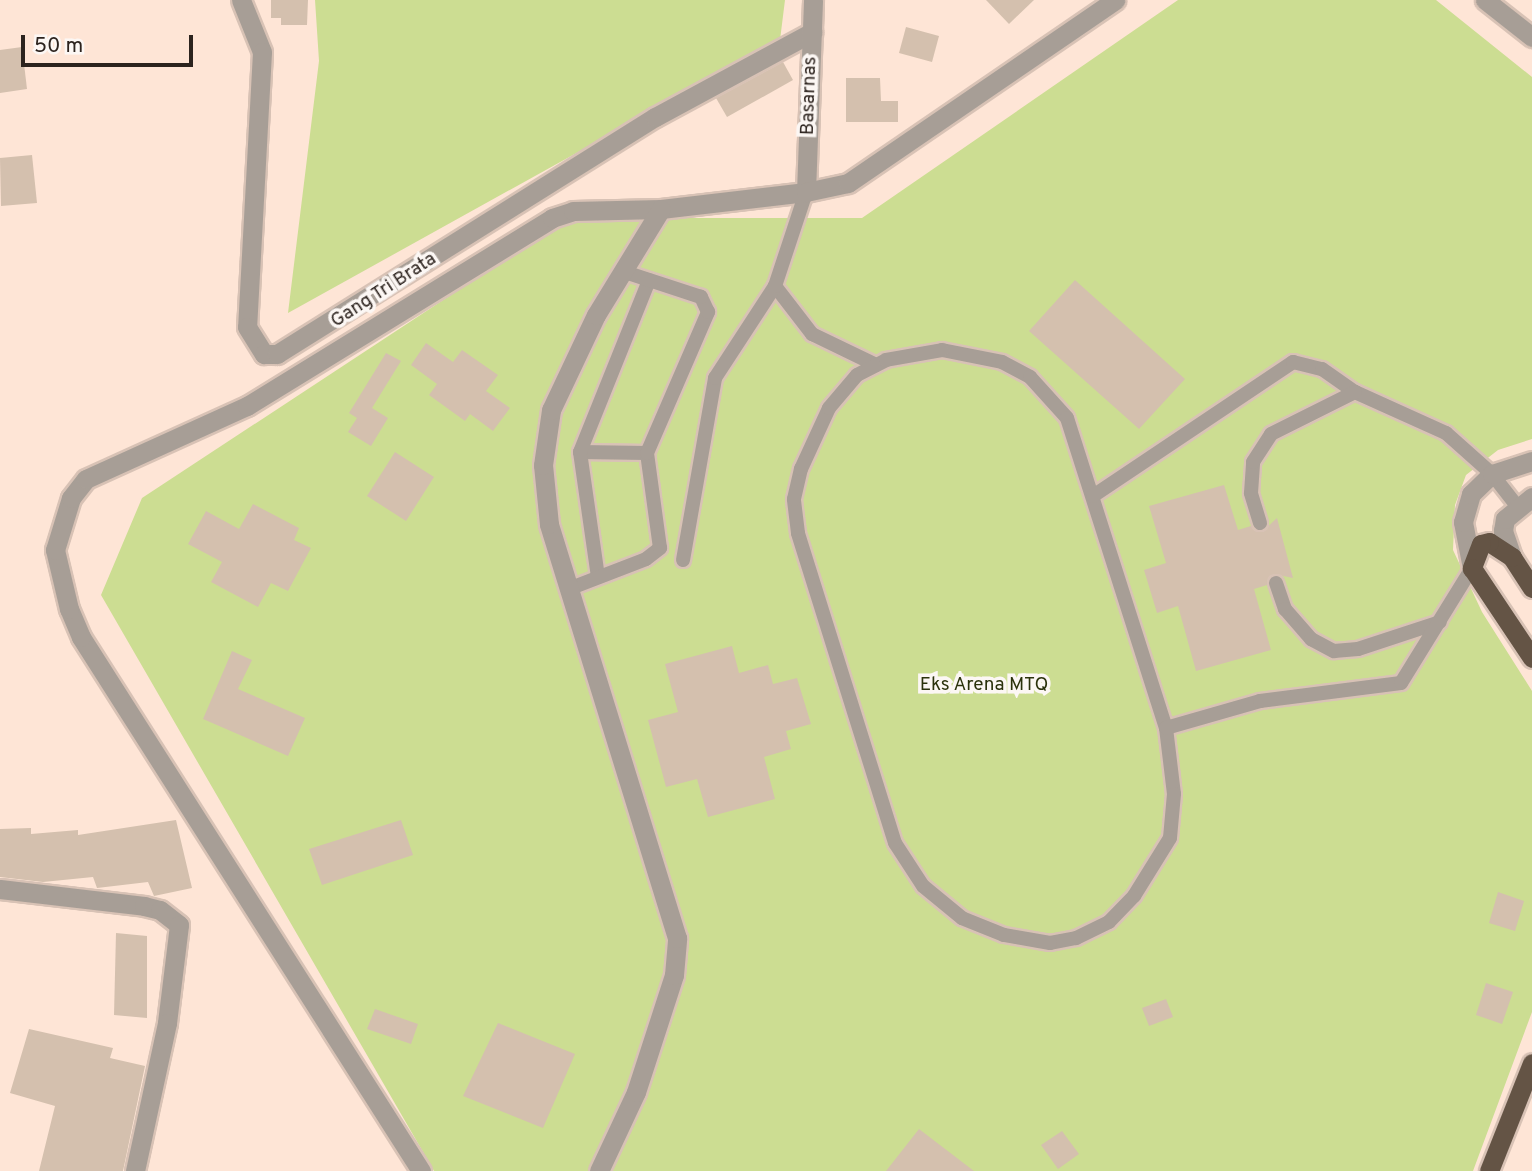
<!DOCTYPE html>
<html>
<head>
<meta charset="utf-8">
<style>
  body { margin:0 }
  #map { position:relative; width:1532px; height:1171px; overflow:hidden; background:#fee5d6; font-family:Overpass,sans-serif }
  div>[style] { position:absolute }
  .green>* { inset:0; background:#ccdd92 }
  .building>* { inset:0; background:#d4c0ae }
  .roads { filter:drop-shadow(2px 0 #d8c2b5) drop-shadow(-2px 0 #d8c2b5) drop-shadow(0 2px #d8c2b5) drop-shadow(0 -2px #d8c2b5) }
  .service>* { height:14px; margin:-7px; padding:0 7px; transform-origin:7px; border-radius:7px; background:#a79e96 }
  .minor>* { height:19px; margin:-9.5px; padding:0 9.5px; transform-origin:9.5px; border-radius:9.5px; background:#a79e96 }
  .tertiary>* { height:19px; margin:-9.5px; padding:0 9.5px; transform-origin:9.5px; border-radius:9.5px; background:#a79e96 }
  .trunk>* { height:19px; margin:-9.5px; padding:0 9.5px; transform-origin:9.5px; border-radius:9.5px; background:#645445 }
  span { translate:-50% -50%; white-space:nowrap; text-align:center; line-height:1.15; -webkit-text-stroke:7px #fcf7f4; paint-order:stroke }
  .street-label { font-size:19px; color:#2c231e }
  .park-label { font-size:19px; color:#2b320c }
  .scale { position:absolute; left:21px; top:35px; width:172px; height:32px; box-sizing:border-box; border:4px solid #2c231e; border-top:0; padding-left:9px; font-size:21px; line-height:24px; white-space:nowrap; color:#2c231e; -webkit-text-stroke:5px #fcf7f4; paint-order:stroke }
</style>
</head>
<body>
<div id="map">
  <div class="green">
    <i style="clip-path:polygon(315px 0,785px 0,780px 40px,288px 313px,319px 61px)"></i>
    <i style="clip-path:polygon(1178px 0,1436px 0,1532px 77px,1532px 439px,1498px 450px,1466px 475px,1455px 505px,1453px 550px,1482px 612px,1532px 691px,1532px 1012px,1473px 1171px,434px 1171px,101px 595px,142px 498px,568px 218px,862px 218px)"></i>
  </div>
  <div class="building">
    <i style="clip-path:polygon(271px 0,308px 0,307px 25px,281px 25px,281px 18px,271px 18px)"></i>
    <i style="clip-path:polygon(986px 0,1034px 0,1009px 24px)"></i>
    <i style="clip-path:polygon(906px 27px,939px 36px,932px 62px,899px 53px)"></i>
    <i style="clip-path:polygon(22px 47px,27px 89px,0 93px,0 50px)"></i>
    <i style="clip-path:polygon(783px 62px,793px 80px,727px 117px,716px 98px)"></i>
    <i style="clip-path:polygon(846px 78px,880px 78px,881px 101px,898px 101px,898px 122px,846px 122px)"></i>
    <i style="clip-path:polygon(32px 155px,37px 203px,1px 206px,0 158px)"></i>
    <i style="clip-path:polygon(1075px 280px,1185px 379px,1139px 429px,1029px 331px)"></i>
    <i style="clip-path:polygon(426px 343px,453px 362px,462px 350px,498px 375px,486px 391px,510px 408px,493px 431px,470px 414px,465px 421px,429px 395px,437px 384px,411px 365px)"></i>
    <i style="clip-path:polygon(386px 353px,401px 361px,372px 408px,388px 418px,371px 446px,348px 432px,357px 418px,349px 413px)"></i>
    <i style="clip-path:polygon(395px 452px,434px 477px,406px 521px,367px 496px)"></i>
    <i style="clip-path:polygon(1224px 485px,1238px 530px,1251px 526px,1262px 532px,1277px 518px,1293px 578px,1274px 574px,1267px 585px,1254px 589px,1271px 650px,1196px 671px,1178px 606px,1157px 613px,1144px 570px,1166px 563px,1149px 506px)"></i>
    <i style="clip-path:polygon(253px 504px,299px 528px,294px 540px,311px 548px,288px 591px,271px 583px,258px 607px,211px 582px,222px 562px,188px 544px,206px 511px,239px 529px)"></i>
    <i style="clip-path:polygon(732px 646px,739px 673px,768px 665px,773px 684px,797px 678px,811px 724px,786px 731px,791px 749px,764px 757px,775px 799px,708px 817px,697px 779px,666px 787px,648px 720px,678px 712px,665px 664px)"></i>
    <i style="clip-path:polygon(232px 651px,252px 660px,238px 689px,305px 718px,288px 756px,203px 719px)"></i>
    <i style="clip-path:polygon(176px 820px,192px 888px,154px 896px,148px 882px,97px 888px,93px 877px,43px 882px,0 877px,0 829px,31px 828px,31px 834px,78px 830px,78px 835px)"></i>
    <i style="clip-path:polygon(401px 820px,413px 855px,322px 885px,309px 849px)"></i>
    <i style="clip-path:polygon(1498px 892px,1524px 901px,1515px 931px,1489px 923px)"></i>
    <i style="clip-path:polygon(116px 933px,147px 936px,147px 1018px,114px 1015px)"></i>
    <i style="clip-path:polygon(1486px 983px,1513px 992px,1502px 1024px,1476px 1015px)"></i>
    <i style="clip-path:polygon(1166px 999px,1173px 1017px,1149px 1026px,1142px 1008px)"></i>
    <i style="clip-path:polygon(375px 1009px,418px 1024px,411px 1044px,367px 1029px)"></i>
    <i style="clip-path:polygon(498px 1023px,575px 1054px,543px 1128px,463px 1096px)"></i>
    <i style="clip-path:polygon(29px 1029px,113px 1048px,110px 1058px,145px 1066px,123px 1171px,39px 1171px,55px 1106px,10px 1093px)"></i>
    <i style="clip-path:polygon(919px 1129px,974px 1171px,886px 1171px)"></i>
    <i style="clip-path:polygon(1062px 1131px,1079px 1154px,1058px 1169px,1041px 1145px)"></i>
  </div>
  <div class="roads">
    <div class="service">
      <i style="left:775px;top:286px;width:61px;rotate:52.4deg"></i>
      <i style="left:812px;top:334px;width:71px;rotate:25.8deg"></i>
      <i style="left:942px;top:350px;width:61px;rotate:11.3deg"></i>
      <i style="left:1002px;top:362px;width:32px;rotate:28deg"></i>
      <i style="left:1030px;top:377px;width:55px;rotate:47.9deg"></i>
      <i style="left:1067px;top:418px;width:325px;rotate:72.3deg"></i>
      <i style="left:1166px;top:728px;width:66px;rotate:83.1deg"></i>
      <i style="left:1174px;top:794px;width:44px;rotate:95.2deg"></i>
      <i style="left:1170px;top:838px;width:68px;rotate:121.8deg"></i>
      <i style="left:1134px;top:896px;width:36px;rotate:134deg"></i>
      <i style="left:1109px;top:922px;width:37px;rotate:154deg"></i>
      <i style="left:1076px;top:938px;width:26px;rotate:169deg"></i>
      <i style="left:1050px;top:943px;width:47px;rotate:-170.1deg"></i>
      <i style="left:1004px;top:935px;width:45px;rotate:-158deg"></i>
      <i style="left:962px;top:918px;width:50px;rotate:-140.6deg"></i>
      <i style="left:923px;top:886px;width:51px;rotate:-123.1deg"></i>
      <i style="left:895px;top:843px;width:325px;rotate:-107.4deg"></i>
      <i style="left:798px;top:533px;width:34px;rotate:-97deg"></i>
      <i style="left:794px;top:499px;width:31px;rotate:-77deg"></i>
      <i style="left:801px;top:469px;width:67px;rotate:-65.3deg"></i>
      <i style="left:829px;top:408px;width:43px;rotate:-49.7deg"></i>
      <i style="left:857px;top:375px;width:33px;rotate:-27deg"></i>
      <i style="left:886px;top:360px;width:57px;rotate:-10.1deg"></i>
      <i style="left:580px;top:452px;width:67px;rotate:0.9deg"></i>
      <i style="left:1093px;top:496px;width:241px;rotate:-33.8deg"></i>
      <i style="left:1293px;top:362px;width:30px;rotate:14deg"></i>
      <i style="left:1322px;top:369px;width:40px;rotate:34.9deg"></i>
      <i style="left:1355px;top:392px;width:100px;rotate:24.3deg"></i>
      <i style="left:1446px;top:433px;width:62px;rotate:41.7deg"></i>
      <i style="left:1492px;top:474px;width:39px;rotate:52deg"></i>
      <i style="left:1260px;top:523px;width:31px;rotate:-107deg"></i>
      <i style="left:1251px;top:493px;width:31px;rotate:-86deg"></i>
      <i style="left:1253px;top:462px;width:33px;rotate:-57deg"></i>
      <i style="left:1271px;top:434px;width:94px;rotate:-26.6deg"></i>
      <i style="left:683px;top:560px;width:185px;rotate:-80deg"></i>
      <i style="left:715px;top:378px;width:110px;rotate:-56.9deg"></i>
      <i style="left:775px;top:286px;width:99px;rotate:-71.7deg"></i>
      <i style="left:598px;top:577px;width:126px;rotate:-98.2deg"></i>
      <i style="left:580px;top:452px;width:185px;rotate:-68.1deg"></i>
      <i style="left:1276px;top:583px;width:28px;rotate:71deg"></i>
      <i style="left:1285px;top:609px;width:40px;rotate:49deg"></i>
      <i style="left:1311px;top:639px;width:26px;rotate:28deg"></i>
      <i style="left:1334px;top:651px;width:24px;rotate:-5deg"></i>
      <i style="left:1358px;top:649px;width:86px;rotate:-18.2deg"></i>
      <i style="left:571px;top:588px;width:80px;rotate:-21.1deg"></i>
      <i style="left:646px;top:559px;width:18px;rotate:-38deg"></i>
      <i style="left:660px;top:548px;width:96px;rotate:-97.8deg"></i>
      <i style="left:647px;top:453px;width:154px;rotate:-66.6deg"></i>
      <i style="left:708px;top:312px;width:17px;rotate:-115deg"></i>
      <i style="left:701px;top:297px;width:83px;rotate:-161.8deg"></i>
      <i style="left:1166px;top:728px;width:98px;rotate:-16deg"></i>
      <i style="left:1260px;top:701px;width:142px;rotate:-7.3deg"></i>
      <i style="left:1401px;top:683px;width:135px;rotate:-58.3deg"></i>
    </div>
    <div class="minor">
      <i style="left:241px;top:0;width:56px;rotate:68deg"></i>
      <i style="left:262px;top:52px;width:275px;rotate:93.1deg"></i>
      <i style="left:247px;top:327px;width:32px;rotate:58deg"></i>
      <i style="left:264px;top:354px;width:13px"></i>
      <i style="left:277px;top:354px;width:446px;rotate:-32.1deg"></i>
      <i style="left:655px;top:117px;width:179px;rotate:-28.4deg"></i>
      <i style="left:1485px;top:0;width:60px;rotate:38.2deg"></i>
      <i style="left:806px;top:192px;width:192px;rotate:-87.9deg"></i>
      <i style="left:0;top:889px;width:145px;rotate:6.7deg"></i>
      <i style="left:144px;top:906px;width:16px;rotate:14deg"></i>
      <i style="left:160px;top:910px;width:24px;rotate:38deg"></i>
      <i style="left:179px;top:925px;width:99px;rotate:97deg"></i>
      <i style="left:167px;top:1023px;width:151px;rotate:102.2deg"></i>
      <i style="left:421px;top:1171px;width:633px;rotate:-122.49deg"></i>
      <i style="left:81px;top:637px;width:30px;rotate:-113deg"></i>
      <i style="left:69px;top:609px;width:61px;rotate:-103.3deg"></i>
      <i style="left:55px;top:550px;width:54px;rotate:-72.9deg"></i>
      <i style="left:71px;top:498px;width:24px;rotate:-52deg"></i>
      <i style="left:86px;top:479px;width:177px;rotate:-24.4deg"></i>
      <i style="left:247px;top:406px;width:358px;rotate:-31.6deg"></i>
      <i style="left:552px;top:218px;width:22px;rotate:-18deg"></i>
      <i style="left:573px;top:211px;width:88px;rotate:-1.3deg"></i>
      <i style="left:661px;top:209px;width:146px;rotate:-6.7deg"></i>
      <i style="left:806px;top:192px;width:43px;rotate:-12.1deg"></i>
      <i style="left:848px;top:183px;width:324px;rotate:-34.4deg"></i>
      <i style="left:599px;top:1171px;width:87px;rotate:-64.9deg"></i>
      <i style="left:636px;top:1092px;width:123px;rotate:-72deg"></i>
      <i style="left:674px;top:975px;width:37px;rotate:-85deg"></i>
      <i style="left:677px;top:938px;width:433px;rotate:-107.2deg"></i>
      <i style="left:549px;top:524px;width:59px;rotate:-95.8deg"></i>
      <i style="left:543px;top:465px;width:56px;rotate:-81.7deg"></i>
      <i style="left:551px;top:410px;width:105px;rotate:-64.7deg"></i>
      <i style="left:596px;top:315px;width:124px;rotate:-58.5deg"></i>
    </div>
    <div class="tertiary">
      <i style="left:1512px;top:557px;width:28px;rotate:-109deg"></i>
      <i style="left:1503px;top:531px;width:12px;rotate:-81deg"></i>
      <i style="left:1505px;top:519px;width:35px;rotate:-39deg"></i>
      <i style="left:1472px;top:568px;width:47px;rotate:-101.1deg"></i>
      <i style="left:1463px;top:522px;width:29px;rotate:-74deg"></i>
      <i style="left:1471px;top:494px;width:29px;rotate:-44deg"></i>
      <i style="left:1492px;top:474px;width:42px;rotate:-18deg"></i>
    </div>
    <div class="trunk">
      <i style="left:1532px;top:588px;width:37px;rotate:-123deg"></i>
      <i style="left:1512px;top:557px;width:27px;rotate:-147deg"></i>
      <i style="left:1489px;top:542px;width:8px;rotate:166deg"></i>
      <i style="left:1481px;top:544px;width:26px;rotate:111deg"></i>
      <i style="left:1472px;top:568px;width:108px;rotate:56.3deg"></i>
      <i style="left:1489px;top:1171px;width:116px;rotate:-68.3deg"></i>
    </div>
  </div>
  <div class="street-label">
    <span style="left:810px;top:96px;rotate:-88deg">Basarnas</span>
    <span style="left:384px;top:291px;rotate:-33deg">Gang Tri Brata</span>
  </div>
  <div class="park-label">
    <span style="left:984px;top:686px">Eks Arena MTQ</span>
  </div>
  <div class="scale">50 m</div>
</div>
</body>
</html>
